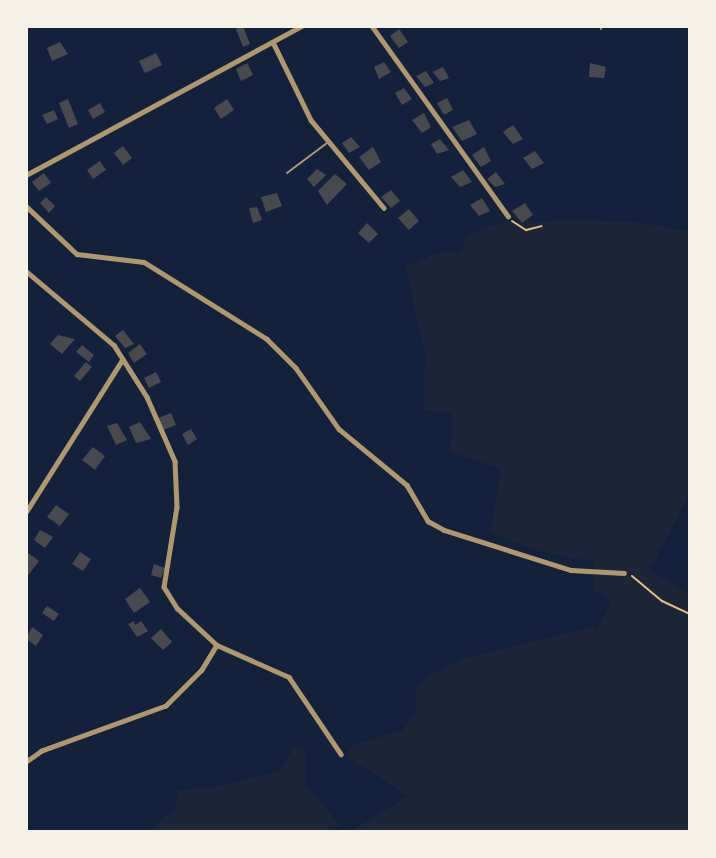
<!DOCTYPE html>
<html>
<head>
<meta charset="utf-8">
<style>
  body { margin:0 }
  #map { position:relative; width:716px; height:858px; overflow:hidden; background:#14213d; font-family:"Noto Sans",sans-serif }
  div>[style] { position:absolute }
  .green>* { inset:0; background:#1d2539 }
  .building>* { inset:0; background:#48494c }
  .path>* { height:2px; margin:-1px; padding:0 1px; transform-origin:1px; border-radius:1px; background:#e5c07b }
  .service>* { height:2px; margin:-1px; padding:0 1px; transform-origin:1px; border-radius:1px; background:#b1986c }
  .minor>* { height:4.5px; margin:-2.25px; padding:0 2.25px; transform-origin:2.25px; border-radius:2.25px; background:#b1986c }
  span { translate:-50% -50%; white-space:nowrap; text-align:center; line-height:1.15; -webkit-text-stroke:6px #f6f1e7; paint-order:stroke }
  .frame { position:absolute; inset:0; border:28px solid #f6f1e7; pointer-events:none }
</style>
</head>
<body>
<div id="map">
  <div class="green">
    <i style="clip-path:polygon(574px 220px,637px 222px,683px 231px,690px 227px,690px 492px,650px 570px,690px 595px,690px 832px,350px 832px,408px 796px,346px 756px,353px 745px,403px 730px,415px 714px,416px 691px,426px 676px,462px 659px,593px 627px,595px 634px,612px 602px,593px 590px,595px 562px,539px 551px,491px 533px,501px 469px,450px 452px,453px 414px,423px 410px,425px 355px,406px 267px,438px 253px,461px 252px,468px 235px,500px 223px)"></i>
    <i style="clip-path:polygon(295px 745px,305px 749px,306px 784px,345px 832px,338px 826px,329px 832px,149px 832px,176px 807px,177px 790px,219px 787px,280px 771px)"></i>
  </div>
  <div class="building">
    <i style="clip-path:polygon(243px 26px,250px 44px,243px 47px,236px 29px)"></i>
    <i style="clip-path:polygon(399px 29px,408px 42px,399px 48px,390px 36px)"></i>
    <i style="clip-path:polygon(60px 42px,68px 54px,52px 61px,47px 48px)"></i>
    <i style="clip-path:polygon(156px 53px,162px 65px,145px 73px,139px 61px)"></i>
    <i style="clip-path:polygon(384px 62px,391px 72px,379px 79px,374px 67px)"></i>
    <i style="clip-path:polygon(247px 63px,253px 75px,241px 81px,236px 69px)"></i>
    <i style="clip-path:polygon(590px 63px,606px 67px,604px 78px,589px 77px)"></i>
    <i style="clip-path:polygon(443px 67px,449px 78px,440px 81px,433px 72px)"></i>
    <i style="clip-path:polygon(426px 71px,434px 83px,425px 87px,416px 76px)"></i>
    <i style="clip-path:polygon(404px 88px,412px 99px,402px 105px,395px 93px)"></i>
    <i style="clip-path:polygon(447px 98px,453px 110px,444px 115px,437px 103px)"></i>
    <i style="clip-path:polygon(68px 99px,78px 124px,69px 128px,59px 103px)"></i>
    <i style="clip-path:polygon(227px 99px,234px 110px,221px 119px,214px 108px)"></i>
    <i style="clip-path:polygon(100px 103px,105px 112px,93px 119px,88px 110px)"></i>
    <i style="clip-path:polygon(54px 110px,58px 119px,47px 124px,42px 115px)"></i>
    <i style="clip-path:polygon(424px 113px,431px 127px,422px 133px,412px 120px)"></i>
    <i style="clip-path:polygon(469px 120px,477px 134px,462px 141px,452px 127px)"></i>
    <i style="clip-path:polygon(513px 125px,523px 139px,513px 144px,503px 132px)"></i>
    <i style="clip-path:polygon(351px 137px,360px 147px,349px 153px,342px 143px)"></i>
    <i style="clip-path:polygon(440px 139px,449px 150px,437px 154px,431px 144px)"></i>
    <i style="clip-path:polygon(123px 146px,132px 158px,123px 165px,114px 153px)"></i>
    <i style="clip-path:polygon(373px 147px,381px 162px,369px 170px,359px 157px)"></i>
    <i style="clip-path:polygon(484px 147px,491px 161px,481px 167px,472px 155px)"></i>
    <i style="clip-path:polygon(535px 151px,544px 163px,532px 169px,523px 158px)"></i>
    <i style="clip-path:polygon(100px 161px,106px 170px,93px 179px,87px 170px)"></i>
    <i style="clip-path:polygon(317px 169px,326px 175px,314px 187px,307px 179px)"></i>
    <i style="clip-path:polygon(463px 170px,472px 182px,460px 187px,451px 177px)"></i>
    <i style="clip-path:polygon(496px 172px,505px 184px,495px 187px,487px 179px)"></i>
    <i style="clip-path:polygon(44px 173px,51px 183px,39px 191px,32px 182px)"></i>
    <i style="clip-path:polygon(335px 174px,347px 184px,327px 205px,318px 191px)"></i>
    <i style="clip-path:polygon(391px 190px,400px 201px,391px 208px,381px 197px)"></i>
    <i style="clip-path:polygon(277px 193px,282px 206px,266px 212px,261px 197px)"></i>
    <i style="clip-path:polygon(46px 197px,55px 206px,49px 213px,40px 203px)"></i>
    <i style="clip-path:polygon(482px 198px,490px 211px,479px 216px,470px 205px)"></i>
    <i style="clip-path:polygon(525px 203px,533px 215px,522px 223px,512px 211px)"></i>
    <i style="clip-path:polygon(257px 207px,262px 220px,253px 223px,249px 208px)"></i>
    <i style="clip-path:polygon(409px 209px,419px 221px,409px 230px,398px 218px)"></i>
    <i style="clip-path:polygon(367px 223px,378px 234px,369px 243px,358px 233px)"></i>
    <i style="clip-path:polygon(123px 330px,134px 344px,125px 348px,115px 336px)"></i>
    <i style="clip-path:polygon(58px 335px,75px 339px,62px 354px,50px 344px)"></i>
    <i style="clip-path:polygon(140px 344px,147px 354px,134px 363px,128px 353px)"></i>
    <i style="clip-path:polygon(82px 345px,94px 355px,89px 362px,76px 352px)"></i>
    <i style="clip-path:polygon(86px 362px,92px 367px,80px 381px,74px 376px)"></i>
    <i style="clip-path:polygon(156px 372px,161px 382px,149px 388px,144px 378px)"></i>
    <i style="clip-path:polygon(171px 413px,176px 425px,163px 430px,158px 418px)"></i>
    <i style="clip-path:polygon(140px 422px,151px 439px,136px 443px,129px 427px)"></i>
    <i style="clip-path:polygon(117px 423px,127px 440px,116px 445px,107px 426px)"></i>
    <i style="clip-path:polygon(191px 429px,197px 439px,188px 445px,182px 434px)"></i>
    <i style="clip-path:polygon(93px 447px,105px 456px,95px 470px,82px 460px)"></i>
    <i style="clip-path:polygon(56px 505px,69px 514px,60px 526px,47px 517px)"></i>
    <i style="clip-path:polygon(40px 530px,53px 537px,45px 548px,34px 540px)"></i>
    <i style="clip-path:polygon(80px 552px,91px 559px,83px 571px,72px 564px)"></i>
    <i style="clip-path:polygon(28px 553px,39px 561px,26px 578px,26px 556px)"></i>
    <i style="clip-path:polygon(154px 564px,165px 568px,161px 578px,151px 575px)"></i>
    <i style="clip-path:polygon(140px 588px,150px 602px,134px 613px,125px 599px)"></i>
    <i style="clip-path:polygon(47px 606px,59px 614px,54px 621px,42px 613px)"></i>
    <i style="clip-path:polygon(134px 621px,135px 625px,141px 621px,148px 631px,137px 637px,128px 624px)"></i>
    <i style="clip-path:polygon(32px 627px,43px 635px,36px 646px,26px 639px)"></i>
    <i style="clip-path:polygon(161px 629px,172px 642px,163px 650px,151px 638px)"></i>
  </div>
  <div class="path">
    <i style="left:512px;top:221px;width:17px;rotate:33deg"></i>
    <i style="left:526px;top:230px;width:16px;rotate:-14deg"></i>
    <i style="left:632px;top:576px;width:39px;rotate:40deg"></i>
    <i style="left:662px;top:601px;width:31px;rotate:25deg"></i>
  </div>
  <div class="service">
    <i style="left:601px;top:29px;width:3px;rotate:-72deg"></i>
    <i style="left:287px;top:173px;width:50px;rotate:-36.9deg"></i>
  </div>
  <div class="minor">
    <i style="left:372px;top:26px;width:234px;rotate:54.4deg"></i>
    <i style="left:273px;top:42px;width:87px;rotate:64deg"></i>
    <i style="left:311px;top:120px;width:114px;rotate:50.3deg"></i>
    <i style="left:26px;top:175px;width:313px;rotate:-28.4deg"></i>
    <i style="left:26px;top:206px;width:70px;rotate:43.3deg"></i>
    <i style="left:77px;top:254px;width:67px;rotate:6.8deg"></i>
    <i style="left:144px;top:262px;width:145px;rotate:32deg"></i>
    <i style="left:267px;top:339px;width:41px;rotate:45deg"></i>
    <i style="left:296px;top:368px;width:75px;rotate:54.8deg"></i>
    <i style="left:339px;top:429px;width:88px;rotate:39.5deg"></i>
    <i style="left:407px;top:485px;width:42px;rotate:59.7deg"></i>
    <i style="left:428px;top:521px;width:18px;rotate:29deg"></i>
    <i style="left:444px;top:530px;width:133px;rotate:17.5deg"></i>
    <i style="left:571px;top:570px;width:53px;rotate:3.2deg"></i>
    <i style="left:26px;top:271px;width:115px;rotate:40.1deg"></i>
    <i style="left:114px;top:345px;width:62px;rotate:57.6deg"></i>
    <i style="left:147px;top:397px;width:70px;rotate:66.4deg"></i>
    <i style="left:175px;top:461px;width:46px;rotate:87.5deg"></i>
    <i style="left:177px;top:507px;width:81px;rotate:99.2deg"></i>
    <i style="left:164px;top:587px;width:25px;rotate:58deg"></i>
    <i style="left:177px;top:608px;width:54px;rotate:42.8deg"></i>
    <i style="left:217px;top:645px;width:29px;rotate:121deg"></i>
    <i style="left:202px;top:670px;width:51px;rotate:135deg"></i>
    <i style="left:166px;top:706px;width:132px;rotate:160.1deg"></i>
    <i style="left:42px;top:751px;width:19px;rotate:145deg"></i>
    <i style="left:26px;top:512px;width:180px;rotate:-57.7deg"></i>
    <i style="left:217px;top:645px;width:79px;rotate:24deg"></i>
    <i style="left:289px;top:677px;width:93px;rotate:56deg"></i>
  </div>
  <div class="frame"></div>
</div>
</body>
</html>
